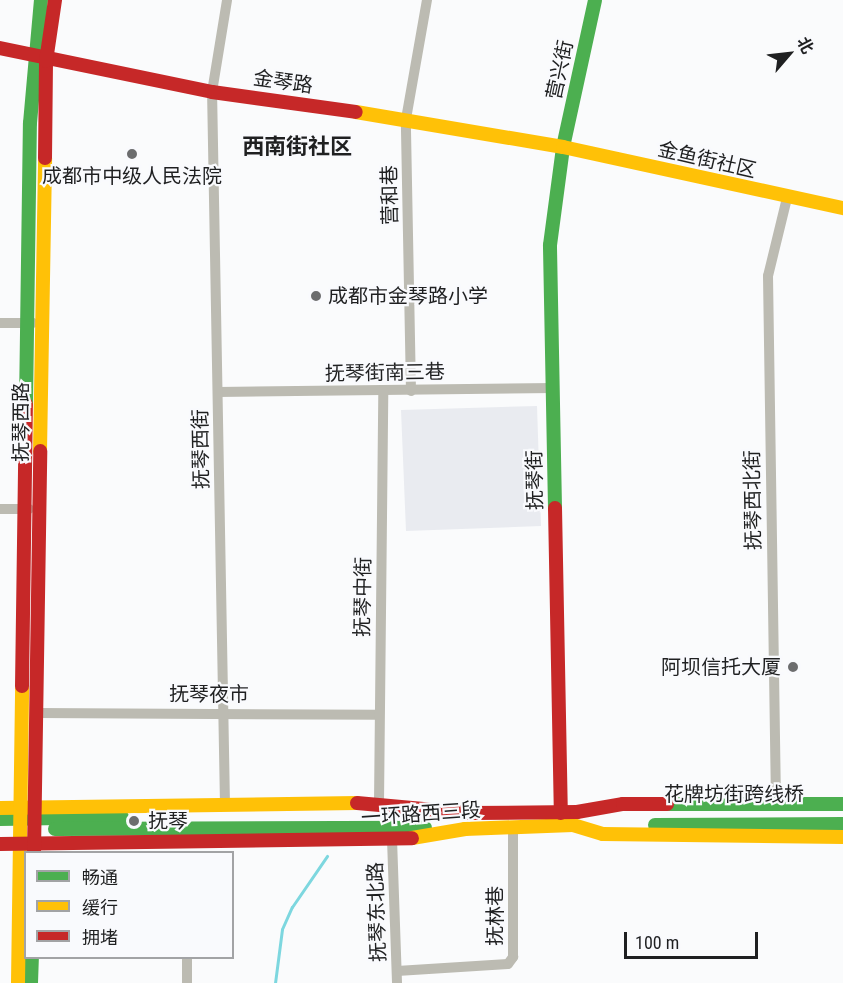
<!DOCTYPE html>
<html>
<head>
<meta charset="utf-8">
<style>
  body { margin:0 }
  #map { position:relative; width:843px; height:983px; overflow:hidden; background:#fafbfc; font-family:"Roboto Condensed","Noto Sans SC",sans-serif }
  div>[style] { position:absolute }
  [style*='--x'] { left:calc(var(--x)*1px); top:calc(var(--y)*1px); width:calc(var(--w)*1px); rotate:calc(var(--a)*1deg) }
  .built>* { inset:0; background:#e9ebf0 }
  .stream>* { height:3px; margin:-1.5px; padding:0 1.5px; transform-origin:1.5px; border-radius:1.5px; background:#7dd7df }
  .street>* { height:10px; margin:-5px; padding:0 5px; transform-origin:5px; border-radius:5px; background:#bcbbb2 }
  .fast>* { height:14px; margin:-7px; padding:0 7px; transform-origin:7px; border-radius:7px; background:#4caf50 }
  .slow>* { height:14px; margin:-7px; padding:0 7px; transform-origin:7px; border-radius:7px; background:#ffc107 }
  .jam>* { height:14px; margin:-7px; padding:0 7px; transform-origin:7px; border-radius:7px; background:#c62828 }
  .dots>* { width:16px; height:16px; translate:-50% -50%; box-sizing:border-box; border:3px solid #f9fafd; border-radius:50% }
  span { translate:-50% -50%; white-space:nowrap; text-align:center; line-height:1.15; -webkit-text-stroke:4.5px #f9fafd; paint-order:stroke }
  .street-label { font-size:20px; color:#1f2021 }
  .poi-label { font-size:20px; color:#1f2021 }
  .left { translate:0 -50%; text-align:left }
  .right { translate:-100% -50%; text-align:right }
  .quarter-label { font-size:22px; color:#1f2021; font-weight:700 }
  .legend { position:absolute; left:24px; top:851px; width:210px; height:108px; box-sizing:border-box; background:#f9fafd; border:2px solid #a2a3a5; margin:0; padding:8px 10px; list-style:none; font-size:18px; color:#1f2021 }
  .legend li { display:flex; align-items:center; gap:12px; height:30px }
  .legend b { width:30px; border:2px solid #a2a3a5 }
  .north { position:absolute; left:759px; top:24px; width:60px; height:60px; -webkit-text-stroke:4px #f9fafd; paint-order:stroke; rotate:62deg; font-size:16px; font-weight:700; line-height:24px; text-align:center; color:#1f2021 }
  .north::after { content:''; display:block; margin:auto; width:21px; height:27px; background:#1f2021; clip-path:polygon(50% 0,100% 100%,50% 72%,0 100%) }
  .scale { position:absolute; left:624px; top:932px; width:134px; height:27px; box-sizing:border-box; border:3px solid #1f2021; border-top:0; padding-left:8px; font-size:18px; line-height:21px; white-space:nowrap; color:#1f2021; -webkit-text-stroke:4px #f9fafd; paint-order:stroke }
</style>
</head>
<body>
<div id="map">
  <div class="built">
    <div style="clip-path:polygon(537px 406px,541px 526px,406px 531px,401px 410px)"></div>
  </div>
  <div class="stream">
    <div style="--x:275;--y:983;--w:54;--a:-82.6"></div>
    <div style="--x:282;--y:929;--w:24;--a:-66"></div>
    <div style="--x:292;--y:907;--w:62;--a:-55.5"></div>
  </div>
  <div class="street">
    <div style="--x:0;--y:323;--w:33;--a:0"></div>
    <div style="--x:411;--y:391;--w:272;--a:-91.1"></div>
    <div style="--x:406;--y:119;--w:121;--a:-80"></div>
    <div style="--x:218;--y:392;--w:336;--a:-0.7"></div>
    <div style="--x:0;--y:509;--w:29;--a:0"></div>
    <div style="--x:38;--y:713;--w:341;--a:0.3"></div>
    <div style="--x:379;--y:803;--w:412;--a:-89.4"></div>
    <div style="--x:776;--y:803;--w:527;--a:-90.87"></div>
    <div style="--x:768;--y:276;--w:80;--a:-76.3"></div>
    <div style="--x:225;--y:805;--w:713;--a:-91.04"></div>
    <div style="--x:212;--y:92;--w:93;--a:-80.7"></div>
    <div style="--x:392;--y:839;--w:144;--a:88"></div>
    <div style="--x:187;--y:958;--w:25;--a:90"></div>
    <div style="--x:397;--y:971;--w:111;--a:-3.6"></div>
    <div style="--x:508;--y:964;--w:9;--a:-54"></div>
    <div style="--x:513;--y:957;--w:130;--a:-90"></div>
  </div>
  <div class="fast">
    <div style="--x:26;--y:404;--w:281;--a:-89.2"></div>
    <div style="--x:30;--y:123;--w:123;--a:-84.9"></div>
    <div style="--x:555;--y:508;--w:263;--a:-91.1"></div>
    <div style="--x:550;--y:245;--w:99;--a:-82.4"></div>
    <div style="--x:563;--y:147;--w:150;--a:-77.7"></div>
    <div style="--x:667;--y:804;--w:176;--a:0"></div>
    <div style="--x:0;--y:819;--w:122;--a:-0.9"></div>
    <div style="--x:655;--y:825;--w:188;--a:-0.3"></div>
    <div style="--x:55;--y:829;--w:370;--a:-0.2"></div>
    <div style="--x:31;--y:983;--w:25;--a:-88"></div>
  </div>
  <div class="slow">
    <div style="--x:356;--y:112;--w:210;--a:9.6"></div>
    <div style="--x:563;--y:147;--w:287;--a:12.3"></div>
    <div style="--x:40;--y:451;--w:293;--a:-89"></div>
    <div style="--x:0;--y:808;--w:357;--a:-0.8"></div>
    <div style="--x:412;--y:838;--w:54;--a:-9.6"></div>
    <div style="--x:465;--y:829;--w:108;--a:-2.1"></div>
    <div style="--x:573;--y:825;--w:31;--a:17"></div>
    <div style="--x:603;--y:834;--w:240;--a:0.7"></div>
    <div style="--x:18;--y:983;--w:297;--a:-89.2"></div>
  </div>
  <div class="jam">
    <div style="--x:0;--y:48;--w:217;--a:11.7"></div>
    <div style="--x:212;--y:92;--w:145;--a:7.9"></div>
    <div style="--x:45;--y:158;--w:97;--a:-89.4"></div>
    <div style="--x:46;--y:61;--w:62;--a:-81.6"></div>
    <div style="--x:555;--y:508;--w:305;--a:88.9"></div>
    <div style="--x:22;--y:686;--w:282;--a:-89.2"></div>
    <div style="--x:357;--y:803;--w:111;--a:5.1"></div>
    <div style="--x:468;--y:813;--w:109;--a:-0.5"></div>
    <div style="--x:577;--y:812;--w:47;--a:-9.9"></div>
    <div style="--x:623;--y:804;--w:44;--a:0"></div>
    <div style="--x:0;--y:844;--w:412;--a:-0.8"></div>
    <div style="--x:34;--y:852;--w:401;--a:-89.1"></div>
  </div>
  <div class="dots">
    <div style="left:132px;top:154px;background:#6c6d6e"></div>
    <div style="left:316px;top:296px;background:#6c6d6e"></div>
    <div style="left:793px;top:667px;background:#6c6d6e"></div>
    <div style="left:134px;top:821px;background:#6c6d6e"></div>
  </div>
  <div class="street-label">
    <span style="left:560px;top:70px;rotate:-78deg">营兴街</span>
    <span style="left:283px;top:82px;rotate:8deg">金琴路</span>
    <span style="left:707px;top:160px;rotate:13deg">金鱼街社区</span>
    <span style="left:390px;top:195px;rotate:-91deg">营和巷</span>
    <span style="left:385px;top:373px;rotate:-1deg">抚琴街南三巷</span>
    <span style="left:21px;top:422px;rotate:-90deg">抚琴西路</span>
    <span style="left:201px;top:449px;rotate:-91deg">抚琴西街</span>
    <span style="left:535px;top:480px;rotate:-91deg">抚琴街</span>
    <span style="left:753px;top:500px;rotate:-91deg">抚琴西北街</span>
    <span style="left:363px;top:597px;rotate:-89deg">抚琴中街</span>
    <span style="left:209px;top:694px">抚琴夜市</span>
    <span style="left:734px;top:794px">花牌坊街跨线桥</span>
    <span style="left:421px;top:814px;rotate:-4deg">一环路西三段</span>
    <span style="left:377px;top:912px;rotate:-92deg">抚琴东北路</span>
    <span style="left:495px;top:916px;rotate:-90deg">抚林巷</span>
  </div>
  <div class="poi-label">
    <span style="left:132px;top:176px">成都市中级人民法院</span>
    <span class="left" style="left:328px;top:296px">成都市金琴路小学</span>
    <span class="right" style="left:781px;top:667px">阿坝信托大厦</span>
    <span class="left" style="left:148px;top:821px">抚琴</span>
  </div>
  <div class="quarter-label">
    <span style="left:297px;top:147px">西南街社区</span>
  </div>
  <ul class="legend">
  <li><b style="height:8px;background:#4caf50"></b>畅通</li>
  <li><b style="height:8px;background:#ffc107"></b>缓行</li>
  <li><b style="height:8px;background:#c62828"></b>拥堵</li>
  </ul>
  <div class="north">北</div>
  <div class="scale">100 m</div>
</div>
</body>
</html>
